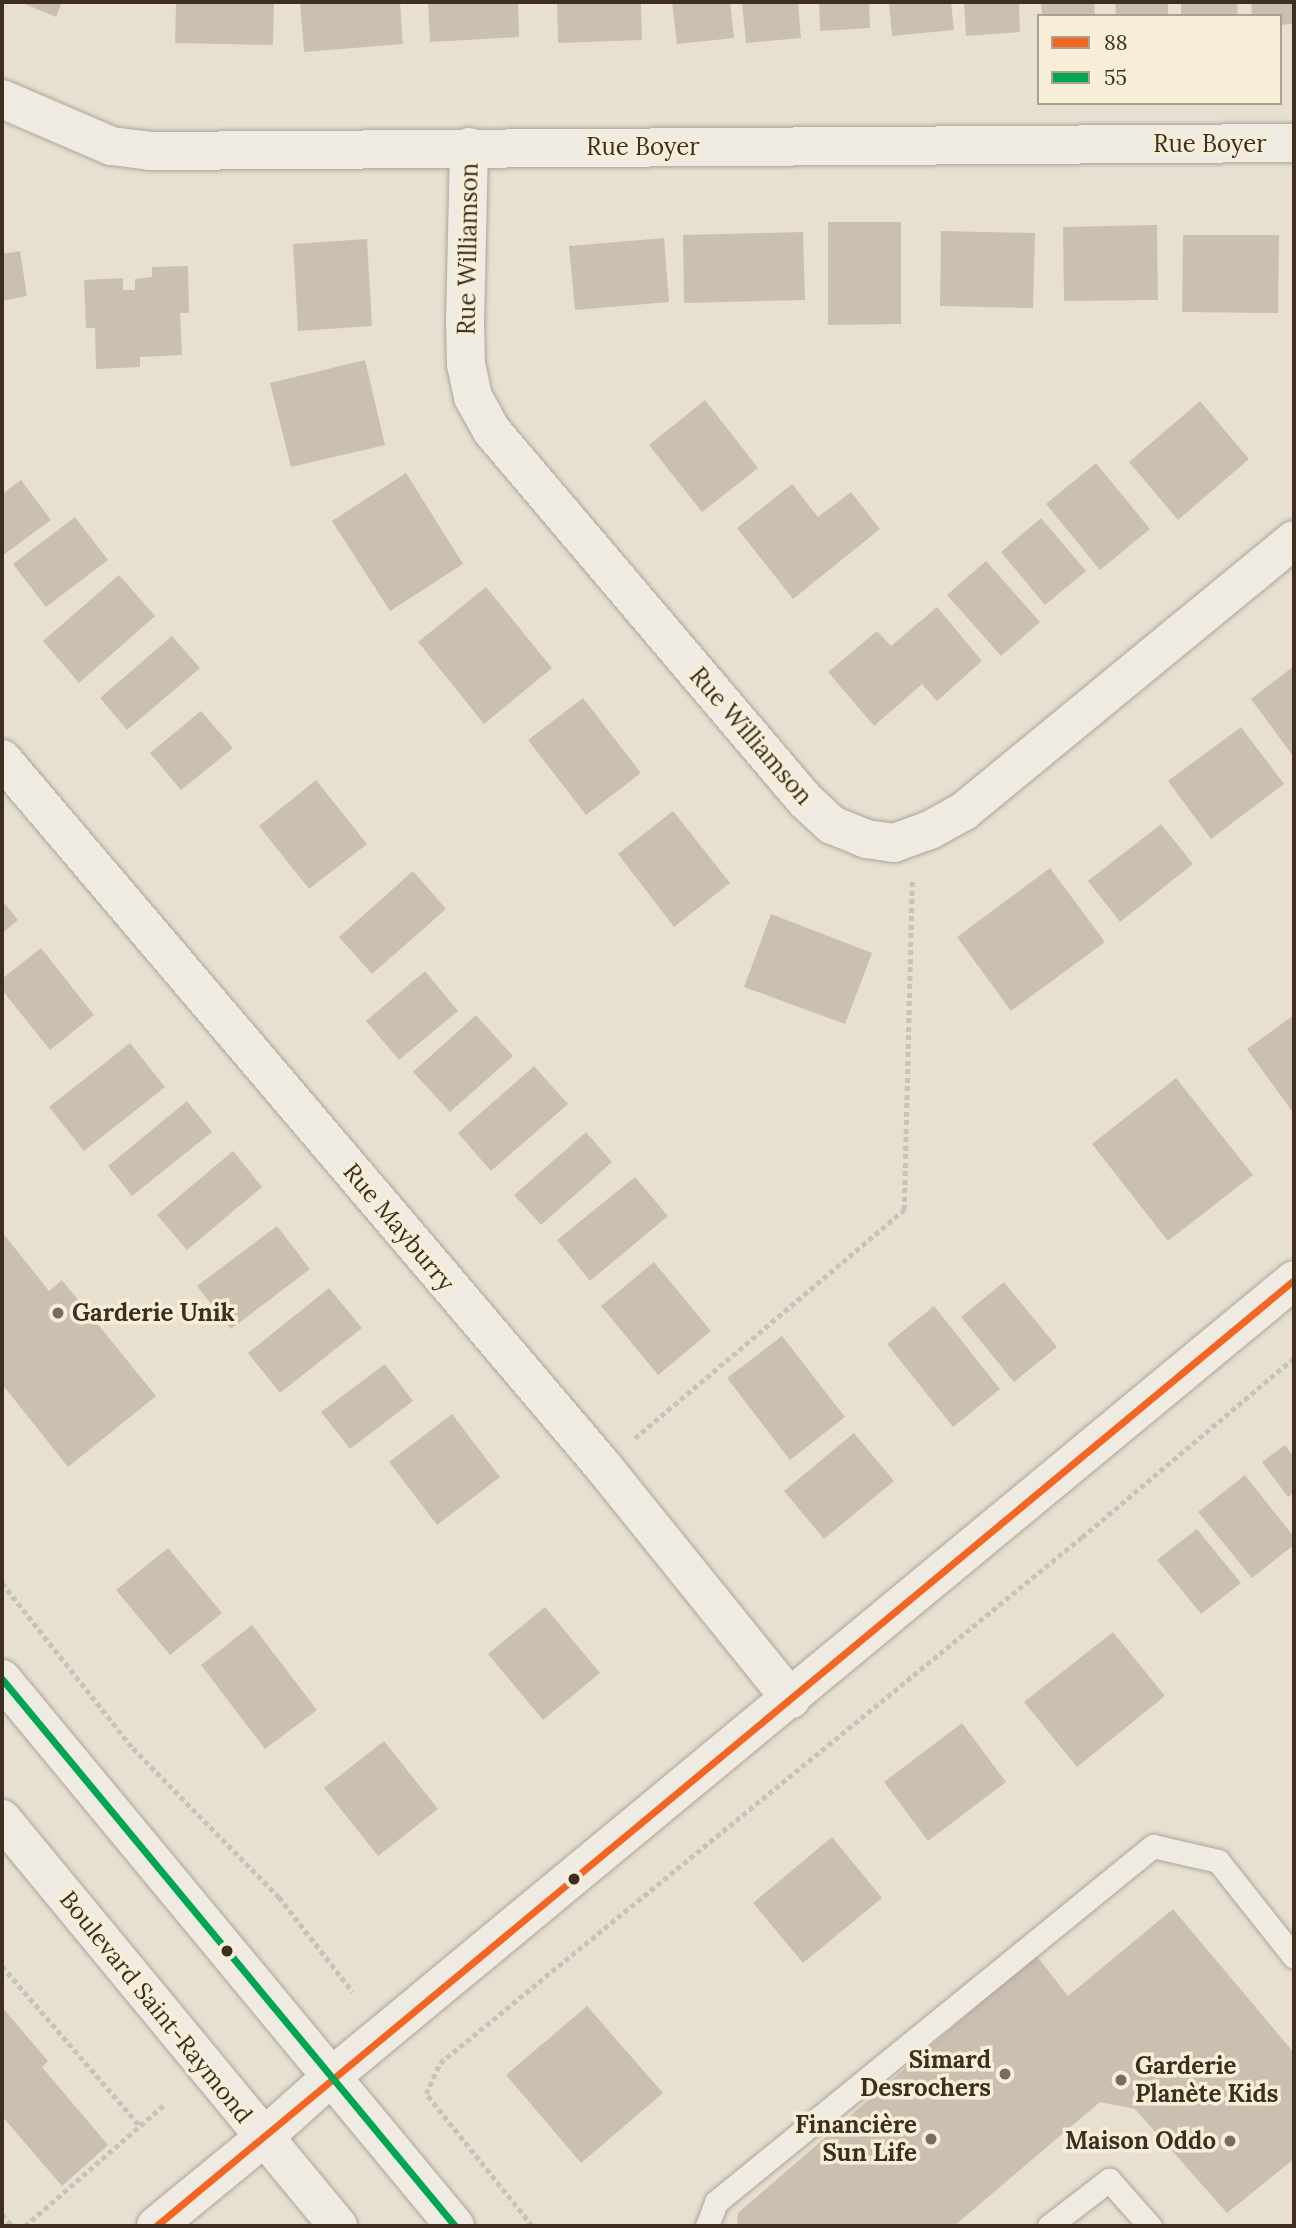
<!DOCTYPE html>
<html>
<head>
<meta charset="utf-8">
<style>
  body { margin:0 }
  #map { position:relative; width:1296px; height:2228px; overflow:hidden; background:#e7e0d1; font-family:Lora,serif }
  div>[style] { position:absolute }
  [style*='--x'] { left:calc(var(--x)*1px); top:calc(var(--y)*1px); width:calc(var(--w)*1px); rotate:calc(var(--a)*1deg) }
  .building>* { inset:0; background:#cbbfb2 }
  .path>* { height:4.5px; margin-top:-2.25px; transform-origin:0; background:repeating-linear-gradient(90deg,#c8c2b9 0 5px,transparent 0 8.5px) }
  .roads { filter:drop-shadow(0 0 2px #ada599) drop-shadow(0 0 2px #ada599) }
  .lane>* { height:23px; margin:-11.5px; padding:0 11.5px; transform-origin:11.5px; border-radius:11.5px; background:#efebe3 }
  .street>* { height:38px; margin:-19px; padding:0 19px; transform-origin:19px; border-radius:19px; background:#efebe3 }
  .secondary>* { height:38px; margin:-19px; padding:0 19px; transform-origin:19px; border-radius:19px; background:#efebe3 }
  .bus-1>* { height:7px; margin:-3.5px; padding:0 3.5px; transform-origin:3.5px; border-radius:3.5px; background:#f26522 }
  .bus-2>* { height:7px; margin:-3.5px; padding:0 3.5px; transform-origin:3.5px; border-radius:3.5px; background:#00a651 }
  .dots>* { width:19px; height:19px; translate:-50% -50%; box-sizing:border-box; border:4px solid #f7eed8; border-radius:50% }
  span { translate:-50% -50%; white-space:nowrap; text-align:center; line-height:1.15; -webkit-text-stroke:7px #f7eed8; paint-order:stroke }
  .street-label { font-size:24px; color:#3d2e20 }
  .poi-label { font-size:24px; color:#3d2e20; font-weight:700 }
  .left { translate:0 -50%; text-align:left }
  .right { translate:-100% -50%; text-align:right }
  .frame { position:absolute; inset:0; border:4px solid #3d2e20; pointer-events:none }
  .legend { position:absolute; left:1037px; top:14px; width:245px; height:91px; box-sizing:border-box; background:#f7eed8; border:2px solid #ada18e; margin:0; padding:9px 12px; list-style:none; font-size:21px; color:#3d2e20 }
  .legend li { display:flex; align-items:center; gap:14px; height:35px }
  .legend b { width:35px; border:2px solid #ada18e }
</style>
</head>
<body>
<div id="map">
  <div class="building">
    <div style="clip-path:polygon(20px 2px,62px 2px,56px 17px)"></div>
    <div style="clip-path:polygon(176px 2px,274px 2px,273px 45px,175px 43px)"></div>
    <div style="clip-path:polygon(300px 2px,400px 2px,403px 44px,304px 52px)"></div>
    <div style="clip-path:polygon(428px 2px,518px 2px,519px 37px,430px 42px)"></div>
    <div style="clip-path:polygon(557px 2px,641px 2px,642px 40px,558px 43px)"></div>
    <div style="clip-path:polygon(672px 2px,730px 2px,734px 38px,677px 44px)"></div>
    <div style="clip-path:polygon(742px 2px,798px 2px,801px 38px,746px 43px)"></div>
    <div style="clip-path:polygon(819px 2px,869px 2px,870px 28px,820px 31px)"></div>
    <div style="clip-path:polygon(889px 2px,951px 2px,954px 30px,892px 36px)"></div>
    <div style="clip-path:polygon(964px 2px,1019px 2px,1020px 32px,966px 36px)"></div>
    <div style="clip-path:polygon(1041px 2px,1094px 2px,1095px 16px,1042px 16px)"></div>
    <div style="clip-path:polygon(1115px 2px,1168px 2px,1168px 16px,1116px 16px)"></div>
    <div style="clip-path:polygon(1181px 2px,1237px 2px,1238px 16px,1181px 16px)"></div>
    <div style="clip-path:polygon(1251px 2px,1294px 2px,1294px 24px,1280px 25px,1280px 16px,1252px 16px)"></div>
    <div style="clip-path:polygon(828px 222px,901px 222px,901px 324px,828px 325px)"></div>
    <div style="clip-path:polygon(1157px 225px,1158px 300px,1064px 301px,1063px 227px)"></div>
    <div style="clip-path:polygon(941px 231px,1035px 233px,1033px 308px,940px 306px)"></div>
    <div style="clip-path:polygon(803px 232px,805px 300px,684px 303px,683px 235px)"></div>
    <div style="clip-path:polygon(1183px 235px,1279px 235px,1278px 313px,1182px 312px)"></div>
    <div style="clip-path:polygon(664px 238px,669px 302px,575px 310px,569px 246px)"></div>
    <div style="clip-path:polygon(367px 239px,372px 326px,298px 331px,293px 244px)"></div>
    <div style="clip-path:polygon(20px 251px,27px 296px,2px 301px,2px 254px)"></div>
    <div style="clip-path:polygon(188px 266px,189px 313px,180px 313px,182px 355px,140px 357px,140px 367px,96px 369px,95px 328px,86px 328px,84px 280px,123px 278px,123px 290px,135px 290px,135px 279px,152px 277px,152px 267px)"></div>
    <div style="clip-path:polygon(365px 360px,385px 445px,291px 467px,270px 383px)"></div>
    <div style="clip-path:polygon(705px 400px,758px 468px,702px 512px,649px 445px)"></div>
    <div style="clip-path:polygon(1200px 401px,1249px 459px,1178px 520px,1129px 462px)"></div>
    <div style="clip-path:polygon(1096px 463px,1150px 529px,1100px 570px,1046px 504px)"></div>
    <div style="clip-path:polygon(406px 473px,463px 564px,390px 611px,332px 521px)"></div>
    <div style="clip-path:polygon(21px 480px,51px 520px,2px 556px,2px 494px)"></div>
    <div style="clip-path:polygon(792px 484px,818px 517px,851px 492px,880px 529px,793px 599px,737px 528px)"></div>
    <div style="clip-path:polygon(75px 517px,108px 560px,46px 607px,13px 564px)"></div>
    <div style="clip-path:polygon(1041px 518px,1086px 571px,1045px 605px,1001px 552px)"></div>
    <div style="clip-path:polygon(986px 561px,1040px 622px,1001px 656px,947px 595px)"></div>
    <div style="clip-path:polygon(119px 575px,155px 616px,79px 683px,43px 641px)"></div>
    <div style="clip-path:polygon(486px 587px,552px 668px,484px 724px,418px 642px)"></div>
    <div style="clip-path:polygon(937px 607px,982px 661px,937px 701px,922px 684px,874px 726px,828px 672px,877px 631px,891px 646px)"></div>
    <div style="clip-path:polygon(172px 636px,200px 668px,127px 730px,100px 698px)"></div>
    <div style="clip-path:polygon(1294px 666px,1294px 754px,1293px 756px,1251px 699px)"></div>
    <div style="clip-path:polygon(583px 698px,641px 773px,586px 815px,528px 740px)"></div>
    <div style="clip-path:polygon(201px 711px,233px 748px,181px 790px,150px 753px)"></div>
    <div style="clip-path:polygon(1241px 727px,1284px 784px,1211px 839px,1168px 781px)"></div>
    <div style="clip-path:polygon(316px 780px,367px 844px,309px 889px,259px 826px)"></div>
    <div style="clip-path:polygon(673px 811px,730px 883px,674px 927px,618px 854px)"></div>
    <div style="clip-path:polygon(1161px 824px,1193px 864px,1120px 922px,1088px 881px)"></div>
    <div style="clip-path:polygon(1050px 868px,1105px 942px,1011px 1011px,957px 937px)"></div>
    <div style="clip-path:polygon(413px 871px,446px 909px,372px 974px,339px 937px)"></div>
    <div style="clip-path:polygon(2px 900px,18px 920px,2px 933px)"></div>
    <div style="clip-path:polygon(771px 914px,872px 953px,845px 1024px,744px 987px)"></div>
    <div style="clip-path:polygon(41px 948px,94px 1015px,50px 1050px,2px 990px,2px 979px)"></div>
    <div style="clip-path:polygon(425px 971px,458px 1011px,399px 1060px,366px 1021px)"></div>
    <div style="clip-path:polygon(476px 1015px,513px 1056px,450px 1112px,413px 1072px)"></div>
    <div style="clip-path:polygon(1294px 1015px,1294px 1114px,1247px 1049px)"></div>
    <div style="clip-path:polygon(130px 1043px,165px 1087px,84px 1151px,49px 1107px)"></div>
    <div style="clip-path:polygon(534px 1066px,568px 1104px,491px 1171px,458px 1133px)"></div>
    <div style="clip-path:polygon(1176px 1078px,1253px 1175px,1168px 1241px,1092px 1144px)"></div>
    <div style="clip-path:polygon(187px 1101px,212px 1132px,132px 1196px,108px 1166px)"></div>
    <div style="clip-path:polygon(586px 1132px,612px 1162px,541px 1225px,514px 1195px)"></div>
    <div style="clip-path:polygon(233px 1151px,262px 1187px,187px 1250px,157px 1215px)"></div>
    <div style="clip-path:polygon(635px 1177px,668px 1216px,590px 1281px,557px 1240px)"></div>
    <div style="clip-path:polygon(277px 1226px,310px 1269px,231px 1329px,197px 1286px)"></div>
    <div style="clip-path:polygon(2px 1232px,49px 1291px,62px 1280px,156px 1396px,68px 1467px,2px 1384px)"></div>
    <div style="clip-path:polygon(654px 1262px,711px 1331px,658px 1375px,601px 1306px)"></div>
    <div style="clip-path:polygon(1004px 1282px,1057px 1347px,1014px 1382px,961px 1317px)"></div>
    <div style="clip-path:polygon(329px 1288px,362px 1328px,280px 1393px,248px 1353px)"></div>
    <div style="clip-path:polygon(934px 1306px,1000px 1389px,953px 1427px,887px 1344px)"></div>
    <div style="clip-path:polygon(782px 1336px,845px 1417px,790px 1460px,727px 1378px)"></div>
    <div style="clip-path:polygon(385px 1364px,413px 1401px,350px 1449px,321px 1412px)"></div>
    <div style="clip-path:polygon(452px 1414px,500px 1477px,437px 1525px,389px 1462px)"></div>
    <div style="clip-path:polygon(854px 1433px,894px 1481px,824px 1539px,784px 1491px)"></div>
    <div style="clip-path:polygon(1285px 1445px,1294px 1457px,1294px 1493px,1288px 1497px,1262px 1462px)"></div>
    <div style="clip-path:polygon(1245px 1475px,1294px 1537px,1294px 1545px,1252px 1578px,1198px 1512px)"></div>
    <div style="clip-path:polygon(1197px 1529px,1241px 1583px,1201px 1614px,1157px 1560px)"></div>
    <div style="clip-path:polygon(168px 1548px,222px 1613px,170px 1655px,116px 1590px)"></div>
    <div style="clip-path:polygon(545px 1607px,600px 1673px,543px 1720px,488px 1654px)"></div>
    <div style="clip-path:polygon(252px 1625px,317px 1710px,265px 1749px,201px 1665px)"></div>
    <div style="clip-path:polygon(1113px 1632px,1165px 1696px,1077px 1767px,1024px 1702px)"></div>
    <div style="clip-path:polygon(962px 1723px,1006px 1782px,928px 1841px,884px 1782px)"></div>
    <div style="clip-path:polygon(384px 1741px,438px 1809px,378px 1856px,324px 1788px)"></div>
    <div style="clip-path:polygon(832px 1837px,882px 1898px,803px 1963px,753px 1903px)"></div>
    <div style="clip-path:polygon(1173px 1909px,1294px 2053px,1294px 2159px,1227px 2213px,1135px 2109px,1100px 2102px,954px 2226px,737px 2226px,738px 2213px,1036px 1955px,1068px 1996px)"></div>
    <div style="clip-path:polygon(587px 2006px,663px 2093px,581px 2163px,506px 2075px)"></div>
    <div style="clip-path:polygon(2px 2007px,48px 2061px,42px 2067px,108px 2145px,62px 2186px,2px 2116px)"></div>
  </div>
  <div class="path">
    <div style="--x:635;--y:1438;--w:353;--a:-40.3"></div>
    <div style="--x:904;--y:1210;--w:331;--a:-88.6"></div>
    <div style="--x:2;--y:1583;--w:211;--a:51.6"></div>
    <div style="--x:133;--y:1748;--w:209;--a:45.6"></div>
    <div style="--x:279;--y:1897;--w:120;--a:52.1"></div>
    <div style="--x:2;--y:1966;--w:211;--a:49.2"></div>
    <div style="--x:2;--y:2214;--w:16;--a:50"></div>
    <div style="--x:25;--y:2226;--w:186;--a:-41.1"></div>
    <div style="--x:532;--y:2226;--w:169;--a:-128.8"></div>
    <div style="--x:426;--y:2094;--w:34;--a:-66"></div>
    <div style="--x:440;--y:2063;--w:830;--a:-39.33"></div>
    <div style="--x:1082;--y:1537;--w:277;--a:-40.2"></div>
  </div>
  <div class="roads">
    <div class="lane">
      <div style="--x:707;--y:2226;--w:26;--a:-69"></div>
      <div style="--x:716;--y:2202;--w:564;--a:-39.17"></div>
      <div style="--x:1153;--y:1846;--w:67;--a:13"></div>
      <div style="--x:1218;--y:1861;--w:122;--a:51.6"></div>
      <div style="--x:1049;--y:2226;--w:76;--a:-37.5"></div>
      <div style="--x:1109;--y:2180;--w:62;--a:48.3"></div>
    </div>
    <div class="street">
      <div style="--x:2;--y:99;--w:119;--a:23.3"></div>
      <div style="--x:111;--y:146;--w:38;--a:7"></div>
      <div style="--x:149;--y:151;--w:1145;--a:-0.4"></div>
      <div style="--x:469;--y:147;--w:174;--a:91.3"></div>
      <div style="--x:465;--y:321;--w:43;--a:88.7"></div>
      <div style="--x:466;--y:364;--w:34;--a:78"></div>
      <div style="--x:473;--y:397;--w:39;--a:61"></div>
      <div style="--x:492;--y:431;--w:485;--a:49.7"></div>
      <div style="--x:806;--y:801;--w:35;--a:43"></div>
      <div style="--x:832;--y:825;--w:37;--a:22"></div>
      <div style="--x:866;--y:839;--w:28;--a:8"></div>
      <div style="--x:894;--y:843;--w:38;--a:-20"></div>
      <div style="--x:930;--y:830;--w:39;--a:-29"></div>
      <div style="--x:964;--y:811;--w:427;--a:-39.4"></div>
      <div style="--x:2;--y:759;--w:927;--a:49.64"></div>
      <div style="--x:602;--y:1465;--w:301;--a:51.1"></div>
      <div style="--x:331;--y:2077;--w:1250;--a:-39.61"></div>
      <div style="--x:156;--y:2226;--w:139;--a:-39.4"></div>
    </div>
    <div class="secondary">
      <div style="--x:2;--y:1679;--w:710;--a:50.37"></div>
      <div style="--x:2;--y:1819;--w:528;--a:50.46"></div>
      <div style="--x:263;--y:2138;--w:91;--a:-41.9"></div>
    </div>
  </div>
  <div class="bus-1">
    <div style="--x:156;--y:2226;--w:1480;--a:-39.74"></div>
  </div>
  <div class="bus-2">
    <div style="--x:2;--y:1679;--w:710;--a:50.37"></div>
  </div>
  <div class="dots">
    <div style="left:58px;top:1313px;background:#786c5e"></div>
    <div style="left:574px;top:1879px;background:#3d2e20"></div>
    <div style="left:227px;top:1951px;background:#3d2e20"></div>
    <div style="left:1005px;top:2074px;background:#786c5e"></div>
    <div style="left:1121px;top:2080px;background:#786c5e"></div>
    <div style="left:931px;top:2139px;background:#786c5e"></div>
    <div style="left:1230px;top:2141px;background:#786c5e"></div>
  </div>
  <div class="street-label">
    <span style="left:1210px;top:144px">Rue Boyer</span>
    <span style="left:643px;top:147px">Rue Boyer</span>
    <span style="left:468px;top:249px;rotate:-89deg">Rue Williamson</span>
    <span style="left:751px;top:736px;rotate:49deg">Rue Williamson</span>
    <span style="left:399px;top:1227px;rotate:50deg">Rue Mayburry</span>
    <span style="left:156px;top:2007px;rotate:51deg">Boulevard Saint-Raymond</span>
  </div>
  <div class="poi-label">
    <span class="left" style="left:72px;top:1313px">Garderie Unik</span>
    <span class="right" style="left:991px;top:2074px">Simard<br>Desrochers</span>
    <span class="left" style="left:1135px;top:2080px">Garderie<br>Planète Kids</span>
    <span class="right" style="left:917px;top:2139px">Financière<br>Sun Life</span>
    <span class="right" style="left:1216px;top:2141px">Maison Oddo</span>
  </div>
  <div class="frame"></div>
  <ul class="legend">
  <li><b style="height:9px;background:#f26522"></b>88</li>
  <li><b style="height:9px;background:#00a651"></b>55</li>
  </ul>
</div>
</body>
</html>
